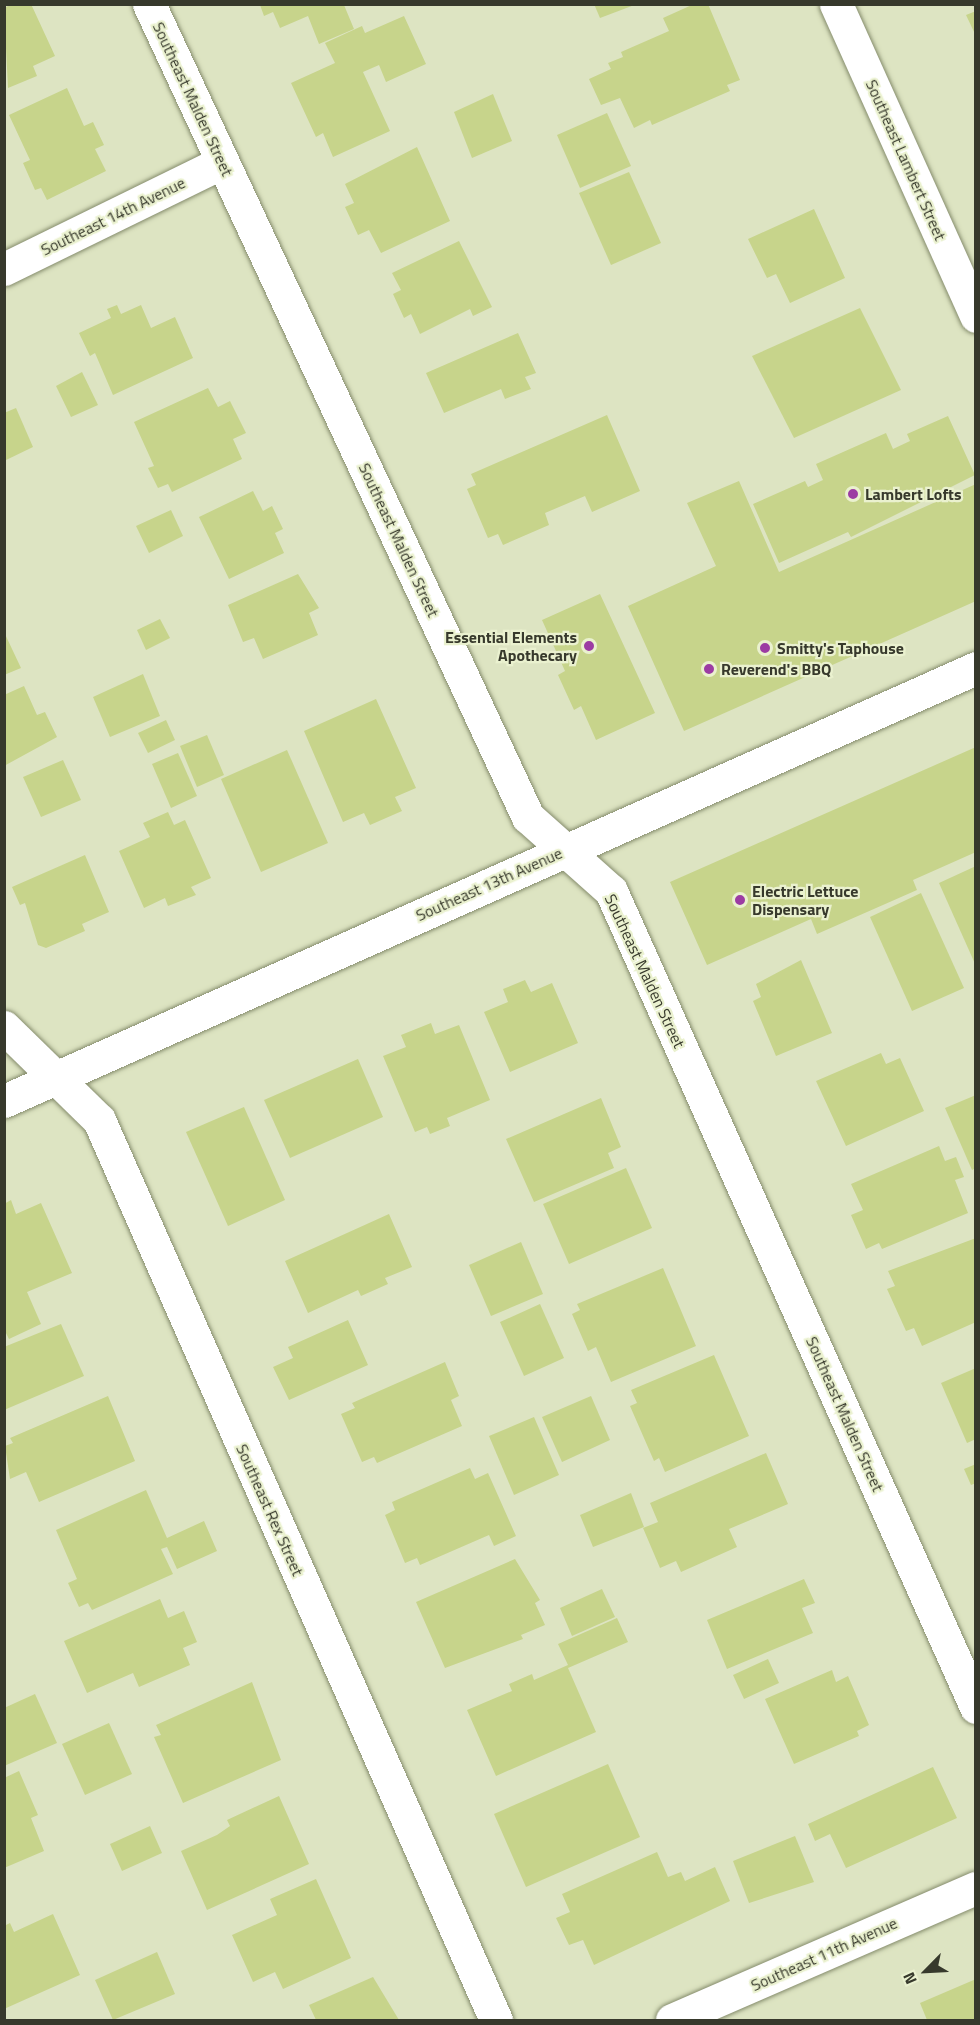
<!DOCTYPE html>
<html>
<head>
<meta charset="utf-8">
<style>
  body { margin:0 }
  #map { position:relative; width:980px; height:2025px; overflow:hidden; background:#dde4c2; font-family:"Titillium Web",sans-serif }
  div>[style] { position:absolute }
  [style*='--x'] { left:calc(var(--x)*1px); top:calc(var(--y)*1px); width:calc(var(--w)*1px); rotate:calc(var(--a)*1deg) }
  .building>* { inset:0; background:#c7d48b }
  .roads { filter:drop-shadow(0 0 2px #858c6c) drop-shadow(0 0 2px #858c6c) }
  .minor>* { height:33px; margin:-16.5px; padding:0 16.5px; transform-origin:16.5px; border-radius:16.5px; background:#fff }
  .tertiary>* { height:33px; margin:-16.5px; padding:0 16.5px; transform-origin:16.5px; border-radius:16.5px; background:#fff }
  .dots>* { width:16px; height:16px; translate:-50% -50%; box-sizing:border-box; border:3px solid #eaf1cf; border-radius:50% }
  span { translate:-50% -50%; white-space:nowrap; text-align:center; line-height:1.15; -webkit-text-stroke:4.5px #eaf1cf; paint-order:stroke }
  .street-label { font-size:16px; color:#37392c }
  .poi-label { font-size:16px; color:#37392c; font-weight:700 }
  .left { translate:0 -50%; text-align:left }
  .right { translate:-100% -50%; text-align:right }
  .frame { position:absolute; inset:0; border:6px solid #37392c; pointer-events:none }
  .north { position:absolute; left:896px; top:1941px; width:60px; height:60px; -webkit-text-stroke:4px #eaf1cf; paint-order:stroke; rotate:246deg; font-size:16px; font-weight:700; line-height:24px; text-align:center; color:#37392c }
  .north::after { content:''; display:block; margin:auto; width:21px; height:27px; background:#37392c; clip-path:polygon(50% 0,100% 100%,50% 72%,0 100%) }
</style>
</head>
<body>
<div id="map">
  <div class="building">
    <div style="clip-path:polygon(12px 4px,31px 4px,55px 56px,33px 66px,37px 76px,8px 88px,4px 8px)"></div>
    <div style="clip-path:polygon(594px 4px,637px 4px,600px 18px)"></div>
    <div style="clip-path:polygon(694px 4px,708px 4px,740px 80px,727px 85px,730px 91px,652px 125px,650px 120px,634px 128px,620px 98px,601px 105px,589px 79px,611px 69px,608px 63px,623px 57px,621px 52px,669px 31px,663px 18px)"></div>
    <div style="clip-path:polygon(260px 5px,344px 5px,354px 29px,319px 44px,308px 16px,280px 28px,273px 12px,264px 16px)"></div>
    <div style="clip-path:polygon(976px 11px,976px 36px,966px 15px)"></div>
    <div style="clip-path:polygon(404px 16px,426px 64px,386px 82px,379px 65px,363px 72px,390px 131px,333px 157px,323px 133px,316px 137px,291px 83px,335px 63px,325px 43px,362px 26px,365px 33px)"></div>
    <div style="clip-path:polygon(67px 88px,84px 126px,93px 122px,104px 145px,95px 149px,106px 171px,47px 200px,41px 188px,35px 190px,23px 163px,30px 160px,9px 115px)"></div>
    <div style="clip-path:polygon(493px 94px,512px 141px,472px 158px,454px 112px)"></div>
    <div style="clip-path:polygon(607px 113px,631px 166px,580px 188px,557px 135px)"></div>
    <div style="clip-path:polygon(417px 147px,450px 221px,381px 253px,369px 230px,358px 235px,345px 207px,354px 203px,345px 184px)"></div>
    <div style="clip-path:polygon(629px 172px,661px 243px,611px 265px,579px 193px)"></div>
    <div style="clip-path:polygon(814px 209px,845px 278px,790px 303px,776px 274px,767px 278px,748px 239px)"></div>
    <div style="clip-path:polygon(459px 241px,492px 307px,473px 316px,470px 309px,420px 334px,411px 314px,404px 318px,393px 294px,401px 290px,392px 273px)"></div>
    <div style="clip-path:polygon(117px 305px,121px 314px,141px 305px,151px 328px,175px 317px,193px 358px,113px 395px,95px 353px,90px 356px,79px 333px,111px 318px,107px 309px)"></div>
    <div style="clip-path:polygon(860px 308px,901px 390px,794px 438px,752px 356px)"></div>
    <div style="clip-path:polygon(518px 333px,536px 373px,525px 377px,531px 389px,505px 399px,501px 389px,444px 413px,426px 373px)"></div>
    <div style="clip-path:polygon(82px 372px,98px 405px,71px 417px,56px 386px)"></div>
    <div style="clip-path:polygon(208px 388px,218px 407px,230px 401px,246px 433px,233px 439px,242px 459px,172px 492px,168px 484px,158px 488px,148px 468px,154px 466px,134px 422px)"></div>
    <div style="clip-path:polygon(16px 408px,33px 447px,4px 461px,4px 413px)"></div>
    <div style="clip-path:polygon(607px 415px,640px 491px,592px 512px,585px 496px,545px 513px,549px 525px,503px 545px,498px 534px,488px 538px,467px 489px,476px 485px,471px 474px)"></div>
    <div style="clip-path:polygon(948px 416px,975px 475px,851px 537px,848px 532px,779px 563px,753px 504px,805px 481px,808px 487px,823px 480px,816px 464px,886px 433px,893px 449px,910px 441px,907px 434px)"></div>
    <div style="clip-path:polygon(739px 481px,779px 572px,976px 484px,976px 601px,684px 731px,628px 606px,716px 566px,687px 503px)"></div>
    <div style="clip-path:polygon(253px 491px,263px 511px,272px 506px,283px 529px,275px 533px,284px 553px,229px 579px,199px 517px)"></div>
    <div style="clip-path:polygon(171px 510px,183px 536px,149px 553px,136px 526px)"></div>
    <div style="clip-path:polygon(298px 574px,319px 608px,309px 613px,318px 635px,263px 659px,254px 638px,243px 642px,228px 605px)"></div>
    <div style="clip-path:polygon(600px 594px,655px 713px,596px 740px,581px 706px,574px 710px,558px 675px,565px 671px,542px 620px)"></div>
    <div style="clip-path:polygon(160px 619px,170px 638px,146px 650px,137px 630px)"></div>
    <div style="clip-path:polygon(4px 632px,21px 668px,4px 675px)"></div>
    <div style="clip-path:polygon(143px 674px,160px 716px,110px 737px,93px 697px)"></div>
    <div style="clip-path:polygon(24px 686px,37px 715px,45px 712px,57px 737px,4px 766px,4px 695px)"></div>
    <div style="clip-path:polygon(376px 699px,416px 788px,395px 797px,402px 811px,370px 825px,364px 813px,343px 822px,304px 731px)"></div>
    <div style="clip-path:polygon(166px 720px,175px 740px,148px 753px,138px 733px)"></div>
    <div style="clip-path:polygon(207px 735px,224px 775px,197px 787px,180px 746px)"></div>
    <div style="clip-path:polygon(976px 747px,976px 852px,913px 880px,917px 890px,817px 934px,811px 919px,707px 965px,670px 882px)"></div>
    <div style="clip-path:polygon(287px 750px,328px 843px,261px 872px,221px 779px)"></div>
    <div style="clip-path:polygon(178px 753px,197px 796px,171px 808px,152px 764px)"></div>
    <div style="clip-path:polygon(63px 760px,81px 800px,41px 817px,23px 777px)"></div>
    <div style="clip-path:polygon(168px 812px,174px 825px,185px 820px,211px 878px,191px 887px,196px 895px,168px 906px,165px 898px,144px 908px,119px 851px,150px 837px,143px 823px)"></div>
    <div style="clip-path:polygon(85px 855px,109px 912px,82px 924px,85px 931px,46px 948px,38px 945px,25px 903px,20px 905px,12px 887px)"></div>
    <div style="clip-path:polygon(976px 866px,976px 966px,939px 883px)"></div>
    <div style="clip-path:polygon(921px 893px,964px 988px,912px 1011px,870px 917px)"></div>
    <div style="clip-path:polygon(801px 960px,832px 1033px,776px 1056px,753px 1001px,761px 997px,756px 984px)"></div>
    <div style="clip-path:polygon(525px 980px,531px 992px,552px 983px,578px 1043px,510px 1072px,484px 1012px,508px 1002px,503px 989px)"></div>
    <div style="clip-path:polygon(431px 1023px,435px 1034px,459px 1025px,490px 1100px,447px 1118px,450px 1126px,430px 1134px,427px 1127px,415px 1132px,383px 1056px,406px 1047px,401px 1035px)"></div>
    <div style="clip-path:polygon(881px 1053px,886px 1064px,900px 1058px,924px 1111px,846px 1146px,816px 1081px)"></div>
    <div style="clip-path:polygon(358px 1059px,383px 1117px,290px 1158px,264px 1100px)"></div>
    <div style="clip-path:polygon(976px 1095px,976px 1168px,972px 1170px,945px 1108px)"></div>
    <div style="clip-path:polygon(601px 1098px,621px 1147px,608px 1153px,614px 1168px,534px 1202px,506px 1139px)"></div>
    <div style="clip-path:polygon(244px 1107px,285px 1200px,228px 1226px,186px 1132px)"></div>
    <div style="clip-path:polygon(939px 1146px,945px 1161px,956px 1157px,964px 1177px,955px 1180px,968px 1213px,882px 1249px,879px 1243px,866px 1249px,851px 1215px,863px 1210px,851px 1184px)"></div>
    <div style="clip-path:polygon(626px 1168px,652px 1228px,569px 1264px,543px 1204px)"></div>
    <div style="clip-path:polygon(11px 1200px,16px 1214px,41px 1203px,72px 1273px,27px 1292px,41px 1324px,9px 1339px,4px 1329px,4px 1204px)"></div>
    <div style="clip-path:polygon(389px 1214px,412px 1267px,385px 1278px,388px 1284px,361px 1296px,358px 1290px,308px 1313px,285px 1261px)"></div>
    <div style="clip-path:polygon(976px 1238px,976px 1322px,922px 1346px,914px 1328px,906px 1331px,887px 1289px,895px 1286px,888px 1271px)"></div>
    <div style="clip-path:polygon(521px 1242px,543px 1294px,491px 1316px,469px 1265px)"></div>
    <div style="clip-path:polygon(663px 1268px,696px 1346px,611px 1382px,596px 1347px,588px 1351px,572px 1314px,580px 1310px,577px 1304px)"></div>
    <div style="clip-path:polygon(540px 1304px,564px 1358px,524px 1376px,500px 1322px)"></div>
    <div style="clip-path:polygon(348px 1320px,368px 1365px,289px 1400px,273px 1367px,293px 1358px,288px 1347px)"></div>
    <div style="clip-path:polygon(61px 1324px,84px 1376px,4px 1410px,4px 1347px)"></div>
    <div style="clip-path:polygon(714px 1355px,749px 1436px,665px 1472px,659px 1458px,654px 1461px,630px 1406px,637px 1403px,631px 1390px)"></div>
    <div style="clip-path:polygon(445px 1362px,459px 1396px,451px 1400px,462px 1426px,377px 1463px,374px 1457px,362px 1462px,341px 1414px,355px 1408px,352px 1403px)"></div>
    <div style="clip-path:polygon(976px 1368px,976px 1439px,967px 1443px,941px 1383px)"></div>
    <div style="clip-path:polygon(108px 1396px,135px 1461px,39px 1502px,26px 1472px,10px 1479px,5px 1446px,13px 1443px,10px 1438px)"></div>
    <div style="clip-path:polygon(591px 1396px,610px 1440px,562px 1462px,542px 1417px)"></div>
    <div style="clip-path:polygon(534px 1417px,559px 1475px,514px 1495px,489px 1436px)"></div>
    <div style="clip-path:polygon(766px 1453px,788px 1504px,729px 1529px,737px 1547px,681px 1572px,676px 1561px,660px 1568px,643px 1528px,658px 1522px,650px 1503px)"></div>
    <div style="clip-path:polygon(976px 1464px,976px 1483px,971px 1485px,964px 1469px)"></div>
    <div style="clip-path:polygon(470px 1468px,475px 1479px,488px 1473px,516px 1536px,494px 1546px,489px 1535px,420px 1565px,417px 1558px,405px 1563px,385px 1515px,395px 1510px,392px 1502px)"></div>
    <div style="clip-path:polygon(146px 1490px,167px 1538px,204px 1521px,217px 1551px,177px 1569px,167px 1547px,161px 1549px,173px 1574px,92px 1610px,88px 1603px,79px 1607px,68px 1583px,77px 1579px,56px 1530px)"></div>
    <div style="clip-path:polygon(631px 1493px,644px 1527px,593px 1547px,580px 1515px)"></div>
    <div style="clip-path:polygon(515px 1559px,540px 1600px,535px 1603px,545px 1625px,521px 1635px,523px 1639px,445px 1668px,416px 1602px)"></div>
    <div style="clip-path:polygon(804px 1579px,815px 1603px,802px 1608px,813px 1633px,727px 1669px,707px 1620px)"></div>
    <div style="clip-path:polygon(602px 1589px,615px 1617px,572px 1636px,560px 1608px)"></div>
    <div style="clip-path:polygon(160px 1599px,168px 1618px,184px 1611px,197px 1642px,183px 1648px,190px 1665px,139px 1687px,133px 1673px,87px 1693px,64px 1641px)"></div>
    <div style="clip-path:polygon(617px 1618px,628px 1642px,568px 1668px,596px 1732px,496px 1776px,467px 1710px,512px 1691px,509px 1684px,532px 1674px,534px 1680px,568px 1665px,558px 1644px)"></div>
    <div style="clip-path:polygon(768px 1659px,779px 1683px,744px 1699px,733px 1675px)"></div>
    <div style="clip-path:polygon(832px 1670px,836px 1682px,848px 1676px,869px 1725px,857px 1731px,859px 1736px,794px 1764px,765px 1699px)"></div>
    <div style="clip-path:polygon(252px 1682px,281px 1760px,183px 1803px,154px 1737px,161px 1735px,156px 1725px)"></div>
    <div style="clip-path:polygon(35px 1694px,57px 1743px,4px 1766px,4px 1708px)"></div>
    <div style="clip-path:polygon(109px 1723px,132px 1774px,85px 1795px,62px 1744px)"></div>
    <div style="clip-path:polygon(608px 1764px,640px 1837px,526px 1887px,494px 1814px)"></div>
    <div style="clip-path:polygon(933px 1767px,957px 1818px,846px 1868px,830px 1834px,815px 1841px,808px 1824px)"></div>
    <div style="clip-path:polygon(19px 1771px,38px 1815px,31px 1818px,44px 1851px,4px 1868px,4px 1778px)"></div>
    <div style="clip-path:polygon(279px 1796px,309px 1864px,207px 1910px,181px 1851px,217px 1835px,230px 1826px,227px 1820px)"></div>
    <div style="clip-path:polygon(150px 1826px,162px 1853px,122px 1871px,110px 1844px)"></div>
    <div style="clip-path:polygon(795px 1836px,814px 1882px,749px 1903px,733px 1861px)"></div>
    <div style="clip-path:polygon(657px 1852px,668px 1877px,681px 1872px,685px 1881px,715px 1867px,730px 1901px,594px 1965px,583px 1940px,569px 1945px,556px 1918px,570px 1912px,562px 1894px)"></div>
    <div style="clip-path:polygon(316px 1879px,351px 1958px,283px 1989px,275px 1972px,253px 1982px,232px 1935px,277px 1915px,270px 1899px)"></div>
    <div style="clip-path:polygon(53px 1914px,80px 1975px,4px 2009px,4px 1926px,10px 1923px,14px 1932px)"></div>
    <div style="clip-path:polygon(157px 1952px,175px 1994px,113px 2020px,95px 1980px)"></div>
    <div style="clip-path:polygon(373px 1977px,399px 2020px,316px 2020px,309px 2005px)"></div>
    <div style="clip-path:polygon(976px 1979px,976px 2020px,927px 2020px,920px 2003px)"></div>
  </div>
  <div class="roads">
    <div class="minor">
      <div style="--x:149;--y:4;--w:897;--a:65.01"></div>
      <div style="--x:528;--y:817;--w:111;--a:41.7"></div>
      <div style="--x:611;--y:891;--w:894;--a:65.9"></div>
      <div style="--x:836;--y:4;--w:342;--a:65.8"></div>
      <div style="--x:4;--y:269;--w:243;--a:-26.1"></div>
      <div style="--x:4;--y:1027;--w:133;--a:44.4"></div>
      <div style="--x:99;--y:1120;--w:984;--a:66.2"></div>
      <div style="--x:672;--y:2020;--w:331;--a:-23.5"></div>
    </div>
    <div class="tertiary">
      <div style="--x:4;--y:1101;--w:1064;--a:-24.01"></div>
    </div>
  </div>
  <div class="dots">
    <div style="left:853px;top:494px;background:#9c3ca3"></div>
    <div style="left:589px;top:646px;background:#9c3ca3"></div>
    <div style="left:765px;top:648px;background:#9c3ca3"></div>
    <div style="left:709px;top:669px;background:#9c3ca3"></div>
    <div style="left:740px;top:900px;background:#9c3ca3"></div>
  </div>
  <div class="street-label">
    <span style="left:193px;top:99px;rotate:65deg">Southeast Malden Street</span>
    <span style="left:906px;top:160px;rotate:66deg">Southeast Lambert Street</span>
    <span style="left:113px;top:216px;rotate:-26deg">Southeast 14th Avenue</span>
    <span style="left:399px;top:540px;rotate:65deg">Southeast Malden Street</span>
    <span style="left:489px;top:884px;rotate:-24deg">Southeast 13th Avenue</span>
    <span style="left:645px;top:971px;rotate:65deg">Southeast Malden Street</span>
    <span style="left:845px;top:1414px;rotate:66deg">Southeast Malden Street</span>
    <span style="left:270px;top:1510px;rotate:66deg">Southeast Rex Street</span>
    <span style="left:824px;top:1954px;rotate:-24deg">Southeast 11th Avenue</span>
  </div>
  <div class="poi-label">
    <span class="left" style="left:865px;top:494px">Lambert Lofts</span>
    <span class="right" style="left:577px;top:646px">Essential Elements<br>Apothecary</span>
    <span class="left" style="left:777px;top:648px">Smitty's Taphouse</span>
    <span class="left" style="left:721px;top:669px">Reverend's BBQ</span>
    <span class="left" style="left:752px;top:900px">Electric Lettuce<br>Dispensary</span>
  </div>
  <div class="frame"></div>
  <div class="north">N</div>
</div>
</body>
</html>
